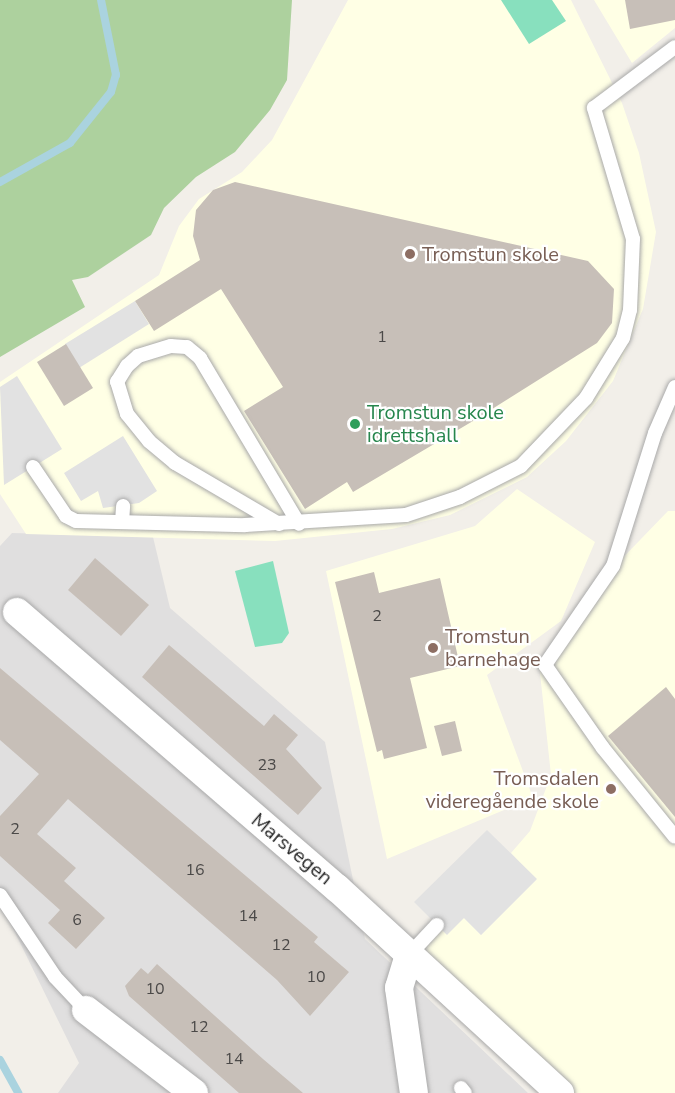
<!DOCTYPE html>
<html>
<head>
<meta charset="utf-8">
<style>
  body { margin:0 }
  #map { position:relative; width:675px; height:1093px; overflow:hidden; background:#f2efe9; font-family:"Nunito Sans",sans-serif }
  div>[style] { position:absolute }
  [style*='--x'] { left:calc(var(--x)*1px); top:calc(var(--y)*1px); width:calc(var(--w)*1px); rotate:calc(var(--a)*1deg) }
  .residential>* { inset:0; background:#e0dfdf }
  .education>* { inset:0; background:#ffffe5 }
  .forest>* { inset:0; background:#add19e }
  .pitch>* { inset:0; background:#88e0be }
  .parking>* { inset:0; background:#e2e2e2 }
  .stream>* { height:8px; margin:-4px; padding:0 4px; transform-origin:4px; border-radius:4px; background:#aad3df }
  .building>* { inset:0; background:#c7bfb8 }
  .roads { filter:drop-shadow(0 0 2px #a9a9a9) drop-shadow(0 0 2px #a9a9a9) }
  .service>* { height:14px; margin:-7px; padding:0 7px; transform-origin:7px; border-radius:7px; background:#fff }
  .minor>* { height:28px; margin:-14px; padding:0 14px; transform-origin:14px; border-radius:14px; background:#fff }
  .dots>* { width:16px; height:16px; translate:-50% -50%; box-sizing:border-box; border:3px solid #fff; border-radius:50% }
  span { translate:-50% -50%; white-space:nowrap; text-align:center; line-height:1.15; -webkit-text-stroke:4.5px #fff; paint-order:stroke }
  .number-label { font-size:16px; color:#4b4948 }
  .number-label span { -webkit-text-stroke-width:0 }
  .education-label { font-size:20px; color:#785e54 }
  .left { translate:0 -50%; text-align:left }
  .right { translate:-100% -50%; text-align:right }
  .leisure-label { font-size:20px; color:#27864d }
  .street-label { font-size:20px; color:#222 }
</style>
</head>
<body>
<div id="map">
  <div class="residential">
    <div style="clip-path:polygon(12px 533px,153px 537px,170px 608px,325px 742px,365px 939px,528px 1093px,58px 1093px,79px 1063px,0 902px,0 546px)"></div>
  </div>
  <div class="education">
    <div style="clip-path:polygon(348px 0,571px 0,622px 103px,639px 153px,656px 232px,643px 309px,613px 381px,566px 441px,527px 477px,450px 515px,392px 529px,275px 541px,26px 534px,0 494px,0 382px,159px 275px,179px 226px,199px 199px,242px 172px,272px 140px)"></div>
    <div style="clip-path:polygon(594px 0,675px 0,675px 28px,632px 63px)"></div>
    <div style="clip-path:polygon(517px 489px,595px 542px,561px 621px,487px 675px,533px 798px,387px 859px,326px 571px,475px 526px)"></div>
    <div style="clip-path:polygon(668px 511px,675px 511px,675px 1093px,571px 1093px,421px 950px,435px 923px,464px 918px,481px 935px,536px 880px,511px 853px,530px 831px,551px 775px,539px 664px,612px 569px)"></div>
  </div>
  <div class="forest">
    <div style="clip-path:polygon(0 0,292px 0,287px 80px,270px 110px,235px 152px,196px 177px,164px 208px,151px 235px,88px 277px,72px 280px,85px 307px,0 357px)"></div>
  </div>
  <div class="pitch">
    <div style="clip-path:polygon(501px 0,552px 0,566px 21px,529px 44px)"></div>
    <div style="clip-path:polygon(273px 561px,289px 633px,282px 643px,255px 647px,235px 571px)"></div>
  </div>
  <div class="parking">
    <div style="clip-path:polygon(135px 301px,149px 324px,79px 368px,65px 344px)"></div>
    <div style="clip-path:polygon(17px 376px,62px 449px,4px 485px,0 387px)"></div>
    <div style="clip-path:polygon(123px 436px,157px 491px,139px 503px,103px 508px,98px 491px,81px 501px,64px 473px)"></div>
    <div style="clip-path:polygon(487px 830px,537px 879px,481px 935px,464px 918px,447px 935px,414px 902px)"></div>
  </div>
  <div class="stream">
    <div style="--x:0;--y:182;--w:80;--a:-29.1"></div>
    <div style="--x:70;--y:143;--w:65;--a:-51.2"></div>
    <div style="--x:111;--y:92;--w:18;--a:-74"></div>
    <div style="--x:116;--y:75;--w:76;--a:-101.3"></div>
    <div style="--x:0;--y:1060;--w:38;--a:61"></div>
  </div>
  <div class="building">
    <div style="clip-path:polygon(625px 0,675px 0,675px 20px,630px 29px)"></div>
    <div style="clip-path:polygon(235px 182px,588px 261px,614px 289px,612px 323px,597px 343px,473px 421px,353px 492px,347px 482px,305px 509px,244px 411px,283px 387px,221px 289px,154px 331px,135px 301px,200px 260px,193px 236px,196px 210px,213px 190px)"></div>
    <div style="clip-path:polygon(66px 344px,93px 388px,64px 406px,37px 362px)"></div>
    <div style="clip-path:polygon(95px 558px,149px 605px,121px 636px,68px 590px)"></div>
    <div style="clip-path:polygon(374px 572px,379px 593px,440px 578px,460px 666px,410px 678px,427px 748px,384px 759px,382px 750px,377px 752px,335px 582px)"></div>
    <div style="clip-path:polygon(169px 645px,264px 726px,274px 714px,298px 735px,286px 749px,322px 788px,298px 815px,142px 677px)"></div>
    <div style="clip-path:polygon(0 668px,318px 937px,314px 942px,349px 972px,310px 1016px,277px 980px,68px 799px,37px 834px,76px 868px,64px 881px,105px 918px,76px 949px,48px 923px,60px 910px,0 856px,0 816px,39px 774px,0 740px)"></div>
    <div style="clip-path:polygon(666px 687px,675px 699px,675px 817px,608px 736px)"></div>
    <div style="clip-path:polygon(455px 721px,462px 751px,442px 756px,434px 726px)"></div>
    <div style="clip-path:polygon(157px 964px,263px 1059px,303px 1093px,239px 1093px,129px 996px,125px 986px,141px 968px,148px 974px)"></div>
  </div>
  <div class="roads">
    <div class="service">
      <div style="--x:675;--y:387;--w:50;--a:113.5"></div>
      <div style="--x:655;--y:433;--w:139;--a:107.5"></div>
      <div style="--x:613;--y:566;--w:120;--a:124.5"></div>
      <div style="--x:545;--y:665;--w:101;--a:55.1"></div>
      <div style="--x:603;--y:748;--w:114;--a:51"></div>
      <div style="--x:33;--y:467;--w:59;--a:56"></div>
      <div style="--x:66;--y:516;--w:11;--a:27"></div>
      <div style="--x:76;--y:521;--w:169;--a:1.4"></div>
      <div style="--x:245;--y:525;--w:161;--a:-3.6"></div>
      <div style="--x:406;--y:515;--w:57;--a:-18.4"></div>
      <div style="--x:460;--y:497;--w:68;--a:-26.9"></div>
      <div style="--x:521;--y:466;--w:94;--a:-46.3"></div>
      <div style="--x:586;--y:398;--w:70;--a:-58.3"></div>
      <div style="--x:623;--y:338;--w:29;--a:-76"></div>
      <div style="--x:630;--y:310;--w:71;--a:-87.6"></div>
      <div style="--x:633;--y:239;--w:137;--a:-106.6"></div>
      <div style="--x:594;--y:108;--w:101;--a:-37"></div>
      <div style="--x:122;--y:522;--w:16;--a:-86"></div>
      <div style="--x:279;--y:524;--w:121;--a:-149.6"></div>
      <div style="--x:175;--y:463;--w:34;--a:-140"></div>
      <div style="--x:149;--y:441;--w:35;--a:-129"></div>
      <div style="--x:127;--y:414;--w:34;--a:-107"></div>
      <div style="--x:117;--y:382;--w:19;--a:-58"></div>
      <div style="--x:127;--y:366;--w:15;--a:-42"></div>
      <div style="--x:138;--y:356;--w:34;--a:-17"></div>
      <div style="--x:171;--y:346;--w:16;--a:4"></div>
      <div style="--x:187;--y:347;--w:17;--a:40"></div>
      <div style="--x:200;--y:358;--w:193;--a:59.2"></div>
      <div style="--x:0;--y:895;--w:99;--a:56.1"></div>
      <div style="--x:55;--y:977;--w:45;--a:46.8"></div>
      <div style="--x:409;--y:955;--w:41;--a:-47"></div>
      <div style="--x:461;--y:1088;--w:6;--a:51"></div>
    </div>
    <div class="minor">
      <div style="--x:17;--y:612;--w:423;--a:40.8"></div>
      <div style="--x:337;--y:888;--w:303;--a:42.6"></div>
      <div style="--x:409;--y:955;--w:34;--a:107"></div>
      <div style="--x:399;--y:988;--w:106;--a:81.9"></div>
      <div style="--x:86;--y:1010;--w:136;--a:37.5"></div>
    </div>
  </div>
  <div class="dots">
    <div style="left:410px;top:254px;background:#8d6e63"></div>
    <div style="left:355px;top:424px;background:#2e9e5b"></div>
    <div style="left:433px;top:648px;background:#8d6e63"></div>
    <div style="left:611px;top:789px;background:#8d6e63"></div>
  </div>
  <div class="number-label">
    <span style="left:382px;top:337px">1</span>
    <span style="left:377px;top:616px">2</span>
    <span style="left:267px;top:765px">23</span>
    <span style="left:15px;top:829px">2</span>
    <span style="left:195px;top:870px">16</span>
    <span style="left:248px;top:916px">14</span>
    <span style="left:77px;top:920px">6</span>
    <span style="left:281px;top:945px">12</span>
    <span style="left:316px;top:977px">10</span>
    <span style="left:155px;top:989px">10</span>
    <span style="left:199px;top:1027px">12</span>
    <span style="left:234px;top:1059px">14</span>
  </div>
  <div class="education-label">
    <span class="left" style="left:422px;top:254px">Tromstun skole</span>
    <span class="left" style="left:445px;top:648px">Tromstun<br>barnehage</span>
    <span class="right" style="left:599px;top:790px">Tromsdalen<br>videregående skole</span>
  </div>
  <div class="leisure-label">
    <span class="left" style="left:367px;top:424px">Tromstun skole<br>idrettshall</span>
  </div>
  <div class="street-label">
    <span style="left:292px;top:849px;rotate:40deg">Marsvegen</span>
  </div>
</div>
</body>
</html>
